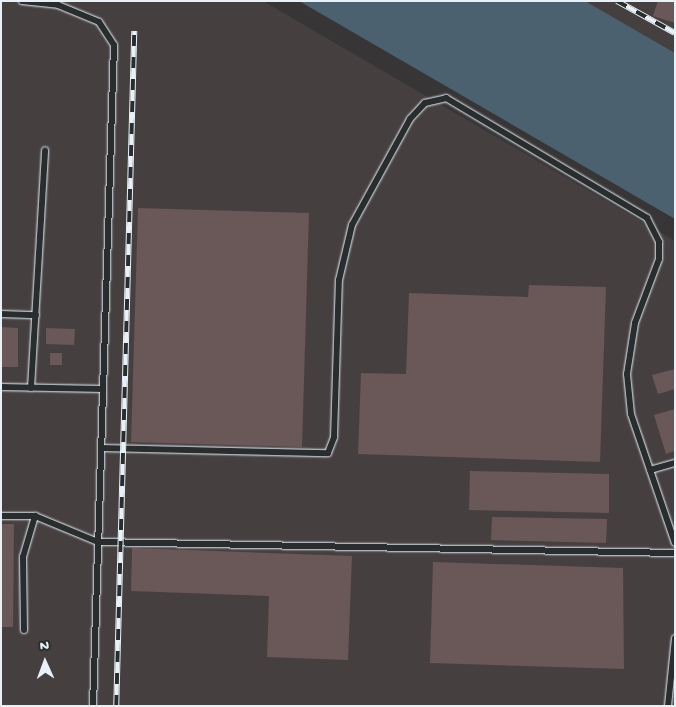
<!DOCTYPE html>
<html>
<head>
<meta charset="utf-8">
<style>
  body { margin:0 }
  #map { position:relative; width:676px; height:707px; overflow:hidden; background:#373536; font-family:"Gochi Hand",sans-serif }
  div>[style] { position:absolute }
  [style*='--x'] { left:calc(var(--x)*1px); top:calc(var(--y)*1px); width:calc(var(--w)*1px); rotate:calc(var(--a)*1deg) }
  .built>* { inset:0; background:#463f40 }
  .water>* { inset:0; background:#4b616f }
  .building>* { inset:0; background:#6a5757 }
  .roads { filter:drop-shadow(0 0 1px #e8f1f8) drop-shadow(0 0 1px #e8f1f8) }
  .service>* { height:6px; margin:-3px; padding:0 3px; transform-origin:3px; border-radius:3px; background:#2a2d2e }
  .rail>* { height:5.5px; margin-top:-2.75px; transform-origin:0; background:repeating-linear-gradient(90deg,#2a2d2e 0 11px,#e8f1f8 0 22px); box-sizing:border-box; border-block:1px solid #e8f1f8 }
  span { translate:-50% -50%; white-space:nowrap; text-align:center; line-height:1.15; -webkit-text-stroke:4px #2a2d2e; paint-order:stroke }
  .frame { position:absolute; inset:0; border:2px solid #e8f1f8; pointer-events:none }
  .north { position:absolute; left:20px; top:637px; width:50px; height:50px; -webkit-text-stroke:4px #2a2d2e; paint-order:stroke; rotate:358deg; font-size:14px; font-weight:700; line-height:20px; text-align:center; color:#e8f1f8 }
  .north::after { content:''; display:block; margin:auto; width:18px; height:22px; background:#e8f1f8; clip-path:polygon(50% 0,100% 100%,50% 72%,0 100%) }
</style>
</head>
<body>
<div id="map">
  <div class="built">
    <div style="clip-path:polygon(1px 1px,263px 1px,675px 241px,675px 706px,1px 706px)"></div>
    <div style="clip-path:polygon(585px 1px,675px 1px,675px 53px)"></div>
  </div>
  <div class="water">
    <div style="clip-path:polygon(299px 1px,585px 1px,675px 53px,675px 219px)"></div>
  </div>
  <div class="building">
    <div style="clip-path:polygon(658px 1px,675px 1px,675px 23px,653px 16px)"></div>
    <div style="clip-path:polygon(138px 208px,309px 213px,302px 447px,131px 442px)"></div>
    <div style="clip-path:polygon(529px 285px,606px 287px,600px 462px,358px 454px,361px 373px,406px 374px,409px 293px,528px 297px)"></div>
    <div style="clip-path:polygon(1px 327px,18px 328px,18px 367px,1px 367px)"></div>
    <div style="clip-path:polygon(46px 328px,75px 329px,74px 345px,46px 344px)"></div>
    <div style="clip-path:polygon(50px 353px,62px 353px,62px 365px,50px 365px)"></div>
    <div style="clip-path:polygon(675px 369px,675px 389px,658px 394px,652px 375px)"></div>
    <div style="clip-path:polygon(675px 409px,675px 451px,666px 454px,654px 415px)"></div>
    <div style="clip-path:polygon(470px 471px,609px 474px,609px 513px,469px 510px)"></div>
    <div style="clip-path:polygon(492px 517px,607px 519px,606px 543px,491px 540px)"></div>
    <div style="clip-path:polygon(1px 524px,14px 524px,13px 627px,1px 627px)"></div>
    <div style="clip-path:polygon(132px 548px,352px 556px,348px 660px,267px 657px,269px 596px,131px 591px)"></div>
    <div style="clip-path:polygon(433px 562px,623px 568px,624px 669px,430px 663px)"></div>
  </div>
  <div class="roads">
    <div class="service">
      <div style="--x:22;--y:1;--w:36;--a:6"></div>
      <div style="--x:58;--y:5;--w:44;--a:22.5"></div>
      <div style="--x:99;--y:22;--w:27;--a:57"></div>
      <div style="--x:114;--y:45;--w:661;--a:91.82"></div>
      <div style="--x:1;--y:314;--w:35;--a:2"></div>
      <div style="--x:1;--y:387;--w:102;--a:1.1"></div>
      <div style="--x:31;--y:388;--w:238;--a:-86.6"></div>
      <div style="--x:101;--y:448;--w:227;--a:1.3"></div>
      <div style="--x:328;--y:453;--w:17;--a:-69"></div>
      <div style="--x:334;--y:437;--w:157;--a:-88.2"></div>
      <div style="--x:339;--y:280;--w:57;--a:-76.7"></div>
      <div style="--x:352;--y:225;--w:121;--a:-61.3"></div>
      <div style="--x:410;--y:119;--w:22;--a:-47"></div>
      <div style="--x:425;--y:103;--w:22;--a:-13"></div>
      <div style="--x:446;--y:98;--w:234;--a:30.8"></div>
      <div style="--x:647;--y:218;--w:27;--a:63"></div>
      <div style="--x:659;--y:242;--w:17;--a:90"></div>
      <div style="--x:659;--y:259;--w:68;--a:110.6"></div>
      <div style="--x:635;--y:323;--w:52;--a:98.9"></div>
      <div style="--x:627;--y:374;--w:40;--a:84.3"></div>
      <div style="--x:631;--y:414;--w:136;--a:71.2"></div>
      <div style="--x:650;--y:470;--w:26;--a:-16"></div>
      <div style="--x:1;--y:516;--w:34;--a:0"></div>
      <div style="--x:35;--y:516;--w:68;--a:22.4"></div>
      <div style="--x:98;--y:542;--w:577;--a:1.09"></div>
      <div style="--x:24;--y:630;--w:73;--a:-90.8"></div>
      <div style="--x:23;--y:557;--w:43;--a:-73.7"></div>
      <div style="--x:668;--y:706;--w:68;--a:-84.1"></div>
    </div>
  </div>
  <div class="rail">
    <div style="--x:617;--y:1;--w:66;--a:28.9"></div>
    <div style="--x:116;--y:706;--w:675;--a:-88.47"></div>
  </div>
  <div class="frame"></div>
  <div class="north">N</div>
</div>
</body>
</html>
